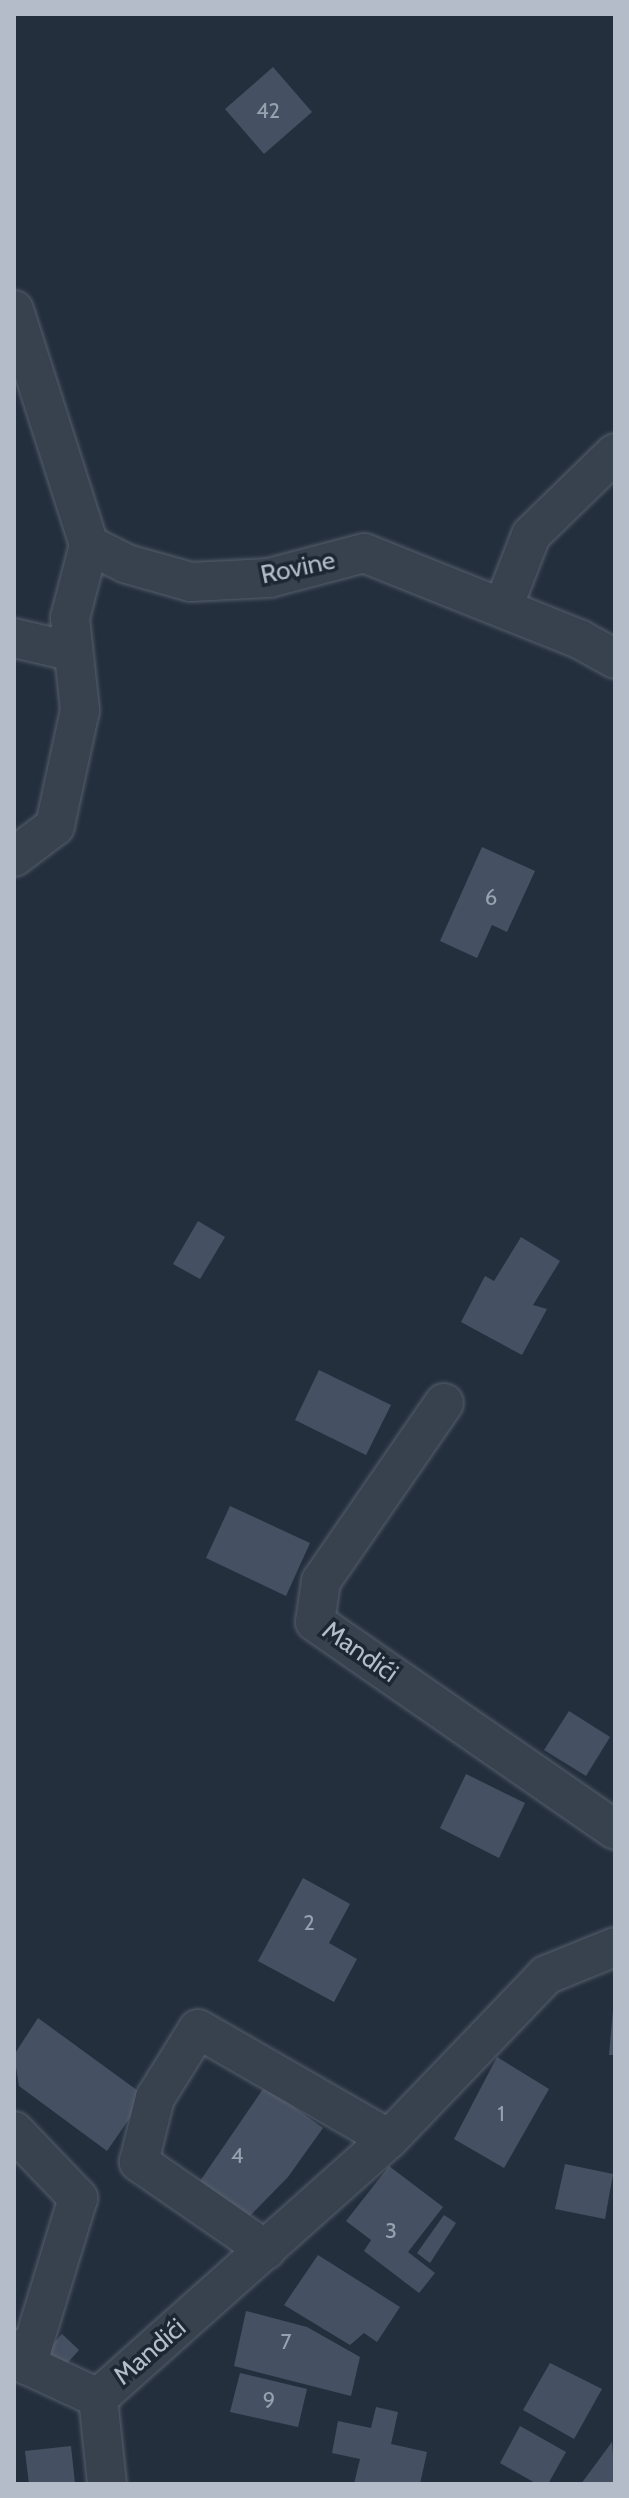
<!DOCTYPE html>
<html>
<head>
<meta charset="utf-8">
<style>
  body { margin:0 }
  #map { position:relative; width:629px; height:2498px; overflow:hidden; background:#242f3e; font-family:Cabin,sans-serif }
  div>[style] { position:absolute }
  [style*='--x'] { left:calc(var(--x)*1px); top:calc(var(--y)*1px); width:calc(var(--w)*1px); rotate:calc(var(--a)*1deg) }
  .building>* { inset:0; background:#455162 }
  .roads { filter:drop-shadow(0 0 2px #565f6c) drop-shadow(0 0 2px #565f6c) }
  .minor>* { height:38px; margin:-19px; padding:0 19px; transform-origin:19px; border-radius:19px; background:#38414e }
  span { translate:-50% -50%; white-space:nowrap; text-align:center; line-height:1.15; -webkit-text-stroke:7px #1d2633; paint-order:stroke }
  .number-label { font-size:22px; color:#98a1af }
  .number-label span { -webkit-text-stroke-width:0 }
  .street-label { font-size:26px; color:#b4bcc9 }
  .frame { position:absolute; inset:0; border:16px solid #b4bcc9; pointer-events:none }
</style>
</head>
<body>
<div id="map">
  <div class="building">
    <div style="clip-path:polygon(273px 67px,312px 112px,264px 154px,225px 109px)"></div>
    <div style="clip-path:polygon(482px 847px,535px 871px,507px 932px,492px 925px,477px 958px,440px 941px)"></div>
    <div style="clip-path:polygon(198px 1221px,225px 1237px,200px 1279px,173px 1264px)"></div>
    <div style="clip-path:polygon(521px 1237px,560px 1261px,533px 1305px,547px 1309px,522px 1355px,461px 1322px,485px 1276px,494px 1281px)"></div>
    <div style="clip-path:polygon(319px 1370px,391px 1405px,366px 1455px,295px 1420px)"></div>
    <div style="clip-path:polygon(230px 1506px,310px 1543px,286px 1596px,206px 1558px)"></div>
    <div style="clip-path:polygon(569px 1711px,610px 1737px,586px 1776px,544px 1750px)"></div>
    <div style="clip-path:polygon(466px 1774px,525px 1803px,499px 1858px,440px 1828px)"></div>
    <div style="clip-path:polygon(303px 1878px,350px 1904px,329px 1943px,357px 1959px,334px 2002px,258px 1961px)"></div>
    <div style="clip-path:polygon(613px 2010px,615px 2010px,615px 2055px,609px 2055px)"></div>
    <div style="clip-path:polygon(38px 2018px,145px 2096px,107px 2151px,19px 2086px,14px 2055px)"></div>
    <div style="clip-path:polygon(497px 2057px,549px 2089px,504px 2168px,454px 2139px)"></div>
    <div style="clip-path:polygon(265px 2086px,323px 2128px,288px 2177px,248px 2218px,200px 2181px)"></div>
    <div style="clip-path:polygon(565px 2164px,613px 2174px,605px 2219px,555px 2209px)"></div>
    <div style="clip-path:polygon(389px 2166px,443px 2207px,408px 2252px,435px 2273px,419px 2293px,364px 2251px,371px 2240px,346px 2221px)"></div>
    <div style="clip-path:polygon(444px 2215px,456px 2223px,430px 2263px,417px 2253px)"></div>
    <div style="clip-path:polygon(318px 2255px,400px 2307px,377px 2342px,364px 2333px,350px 2345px,284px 2305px)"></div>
    <div style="clip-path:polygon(246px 2311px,307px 2327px,360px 2357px,351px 2396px,234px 2366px)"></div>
    <div style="clip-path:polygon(62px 2334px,79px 2350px,64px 2367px,47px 2350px)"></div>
    <div style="clip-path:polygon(550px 2363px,602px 2389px,574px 2439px,523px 2410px)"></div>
    <div style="clip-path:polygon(240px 2373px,307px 2389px,298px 2427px,230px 2412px)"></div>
    <div style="clip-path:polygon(376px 2407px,398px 2412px,391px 2444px,427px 2452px,420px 2484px,354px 2484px,360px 2459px,332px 2453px,338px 2421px,371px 2428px)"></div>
    <div style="clip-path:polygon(520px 2426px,566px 2452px,548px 2484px,537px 2484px,500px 2463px)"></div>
    <div style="clip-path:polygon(612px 2442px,615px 2484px,581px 2484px)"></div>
    <div style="clip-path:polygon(71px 2446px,75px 2484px,29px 2484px,25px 2451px)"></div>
  </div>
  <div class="roads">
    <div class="minor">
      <div style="--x:14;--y:310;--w:247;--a:72.3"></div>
      <div style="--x:89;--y:545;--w:75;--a:104.6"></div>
      <div style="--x:70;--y:618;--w:93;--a:83.8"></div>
      <div style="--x:80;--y:710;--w:119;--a:102.2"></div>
      <div style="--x:55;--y:826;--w:51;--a:142.9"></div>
      <div style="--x:89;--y:545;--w:42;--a:26.6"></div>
      <div style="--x:127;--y:564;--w:66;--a:15.7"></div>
      <div style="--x:191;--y:582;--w:78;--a:-2.9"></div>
      <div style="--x:269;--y:578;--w:98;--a:-14.7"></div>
      <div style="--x:364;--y:553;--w:234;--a:21.8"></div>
      <div style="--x:581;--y:640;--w:39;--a:29"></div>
      <div style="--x:503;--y:607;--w:77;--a:-68.7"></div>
      <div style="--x:531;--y:535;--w:117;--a:-44.3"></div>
      <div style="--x:14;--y:638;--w:57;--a:13.1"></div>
      <div style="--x:444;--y:1403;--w:216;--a:124.6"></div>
      <div style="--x:321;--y:1581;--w:41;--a:98.3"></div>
      <div style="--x:315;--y:1622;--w:365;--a:34.7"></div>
      <div style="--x:14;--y:2131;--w:93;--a:46.3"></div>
      <div style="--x:78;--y:2198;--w:175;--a:107"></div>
      <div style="--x:266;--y:2250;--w:155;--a:-145.3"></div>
      <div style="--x:139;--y:2162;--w:66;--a:-76"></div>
      <div style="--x:155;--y:2098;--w:81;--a:-58.1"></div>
      <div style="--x:198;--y:2029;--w:220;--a:29.9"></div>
      <div style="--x:14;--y:2349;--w:21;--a:51"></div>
      <div style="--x:27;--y:2365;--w:78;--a:24.9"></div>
      <div style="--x:98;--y:2398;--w:390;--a:-41.7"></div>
      <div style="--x:389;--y:2139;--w:227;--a:-46.2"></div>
      <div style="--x:546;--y:1975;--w:74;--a:-22.1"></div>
      <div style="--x:98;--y:2398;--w:86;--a:84"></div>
    </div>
  </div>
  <div class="number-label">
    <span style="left:268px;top:111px">42</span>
    <span style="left:491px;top:898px">6</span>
    <span style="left:309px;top:1923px">2</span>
    <span style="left:501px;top:2114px">1</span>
    <span style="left:237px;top:2156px">4</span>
    <span style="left:391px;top:2231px">3</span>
    <span style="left:286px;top:2342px">7</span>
    <span style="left:269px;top:2400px">9</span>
  </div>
  <div class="street-label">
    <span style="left:298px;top:568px;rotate:-12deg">Rovine</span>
    <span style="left:360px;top:1652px;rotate:35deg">Mandići</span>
    <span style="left:150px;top:2352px;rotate:-41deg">Mandići</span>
  </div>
  <div class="frame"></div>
</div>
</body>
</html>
